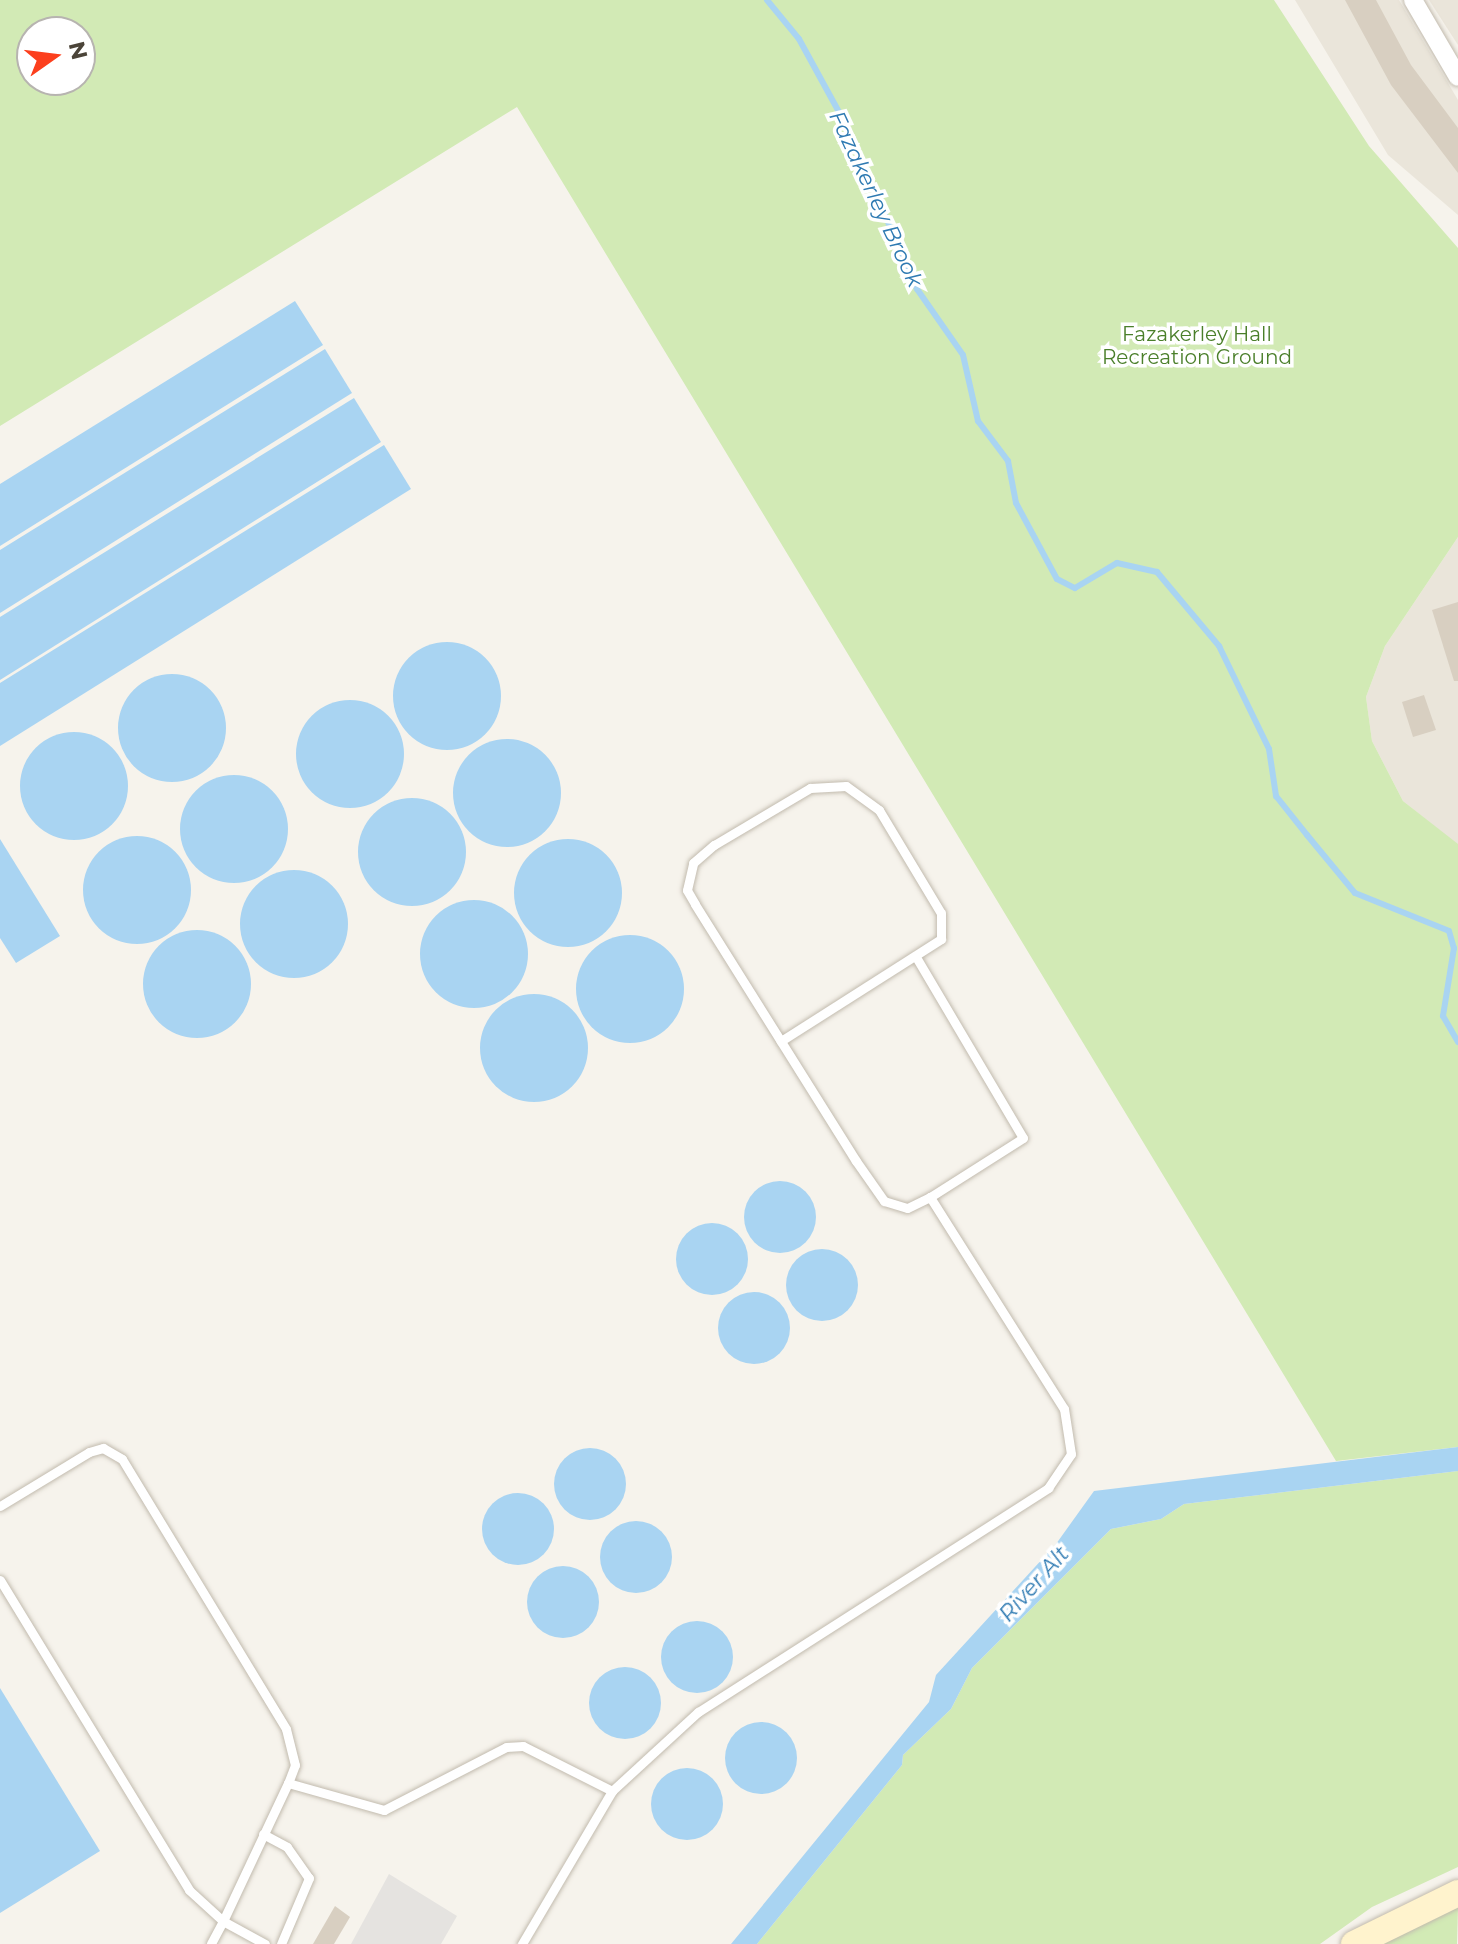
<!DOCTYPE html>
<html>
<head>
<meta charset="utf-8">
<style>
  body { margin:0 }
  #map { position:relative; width:1458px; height:1944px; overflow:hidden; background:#f6f3ec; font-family:Montserrat,sans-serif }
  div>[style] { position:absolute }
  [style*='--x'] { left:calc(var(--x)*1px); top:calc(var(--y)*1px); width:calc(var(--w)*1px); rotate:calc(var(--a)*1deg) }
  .residential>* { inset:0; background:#eae5da }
  .green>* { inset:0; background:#d2eab5 }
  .parking>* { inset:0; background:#e5e3e0 }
  .water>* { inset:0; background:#a9d4f2 }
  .round { border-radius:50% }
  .stream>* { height:6px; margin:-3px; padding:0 3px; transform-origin:3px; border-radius:3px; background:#a9d4f2 }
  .building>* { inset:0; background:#d8cfc1 }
  .roads { filter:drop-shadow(0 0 2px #c2bbae) drop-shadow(0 0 2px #c2bbae) }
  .lane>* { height:9px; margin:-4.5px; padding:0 4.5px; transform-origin:4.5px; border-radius:4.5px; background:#fff }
  .street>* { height:18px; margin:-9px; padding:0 9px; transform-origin:9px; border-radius:9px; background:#fff }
  .secondary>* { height:26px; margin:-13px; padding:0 13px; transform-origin:13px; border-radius:13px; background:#fff3cd }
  span { translate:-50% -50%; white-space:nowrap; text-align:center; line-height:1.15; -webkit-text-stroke:7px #fff; paint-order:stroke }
  .park-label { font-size:20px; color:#4a7f2a }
  .water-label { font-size:22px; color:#2e7ab2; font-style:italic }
  .north { position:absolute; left:16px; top:16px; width:80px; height:80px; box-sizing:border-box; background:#fff; border:2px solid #b7b4b0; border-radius:50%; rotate:76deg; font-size:22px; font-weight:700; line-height:32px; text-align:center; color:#4b4439 }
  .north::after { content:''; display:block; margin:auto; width:28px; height:36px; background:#fc3f1d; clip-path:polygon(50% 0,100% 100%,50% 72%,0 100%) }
</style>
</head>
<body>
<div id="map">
  <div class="residential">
    <div style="clip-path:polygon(1295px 0,1399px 0,1458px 100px,1458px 215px,1388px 155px)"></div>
    <div style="clip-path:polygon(1429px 0,1458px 0,1458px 45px)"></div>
    <div style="clip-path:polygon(1458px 537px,1458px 845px,1403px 801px,1372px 741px,1366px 697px,1385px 646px)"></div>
  </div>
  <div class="green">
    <div style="clip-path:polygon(evenodd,0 0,1274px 0,1369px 146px,1458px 248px,1458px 537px,1385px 646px,1366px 697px,1372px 741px,1403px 801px,1458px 844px,1458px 1447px,1336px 1461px,517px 107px,0 426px,0 0,32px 32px,80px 32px,80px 80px,32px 80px,32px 32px)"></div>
    <div style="clip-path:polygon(1458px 1471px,1458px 1867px,1372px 1907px,1320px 1944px,757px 1944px,902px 1765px,903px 1755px,951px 1709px,972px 1668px,1111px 1529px,1161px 1519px,1184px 1504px)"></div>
    <div style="clip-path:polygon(1458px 1907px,1457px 1944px,1378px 1944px)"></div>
  </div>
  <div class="parking">
    <div style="clip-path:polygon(389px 1874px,457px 1916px,441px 1944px,351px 1944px)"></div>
  </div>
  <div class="water">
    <div style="clip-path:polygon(295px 301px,323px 345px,0 546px,0 484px)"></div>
    <div style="clip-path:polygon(325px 349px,352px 393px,0 613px,0 550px)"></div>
    <div style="clip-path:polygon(354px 398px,381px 442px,0 680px,0 617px)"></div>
    <div style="clip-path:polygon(384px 445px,411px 489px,0 746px,0 683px)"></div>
    <div class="round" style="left:393px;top:642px;width:108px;height:108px"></div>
    <div class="round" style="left:118px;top:674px;width:108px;height:108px"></div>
    <div class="round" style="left:296px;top:700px;width:108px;height:108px"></div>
    <div class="round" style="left:20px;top:732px;width:108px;height:108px"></div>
    <div class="round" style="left:453px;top:739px;width:108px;height:108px"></div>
    <div class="round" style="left:180px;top:775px;width:108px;height:108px"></div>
    <div class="round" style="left:358px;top:798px;width:108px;height:108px"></div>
    <div class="round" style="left:83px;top:836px;width:108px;height:108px"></div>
    <div style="clip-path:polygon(0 839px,60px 936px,16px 963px,0 938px)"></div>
    <div class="round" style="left:514px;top:839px;width:108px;height:108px"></div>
    <div class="round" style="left:240px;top:870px;width:108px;height:108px"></div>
    <div class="round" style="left:420px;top:900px;width:108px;height:108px"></div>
    <div class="round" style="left:143px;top:930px;width:108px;height:108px"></div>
    <div class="round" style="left:576px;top:935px;width:108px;height:108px"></div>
    <div class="round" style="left:480px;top:994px;width:108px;height:108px"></div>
    <div class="round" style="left:744px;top:1181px;width:72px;height:72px"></div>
    <div class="round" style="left:676px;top:1223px;width:72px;height:72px"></div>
    <div class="round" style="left:786px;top:1249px;width:72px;height:72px"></div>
    <div class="round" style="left:718px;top:1292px;width:72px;height:72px"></div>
    <div style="clip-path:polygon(1458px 1447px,1458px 1471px,1184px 1504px,1161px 1519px,1111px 1529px,972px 1668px,951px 1709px,903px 1755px,902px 1765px,757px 1944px,731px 1944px,929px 1702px,936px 1675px,1056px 1544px,1094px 1491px)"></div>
    <div class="round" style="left:554px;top:1448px;width:72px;height:72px"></div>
    <div class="round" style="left:482px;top:1493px;width:72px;height:72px"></div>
    <div class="round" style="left:600px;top:1521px;width:72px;height:72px"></div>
    <div class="round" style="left:527px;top:1566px;width:72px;height:72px"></div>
    <div class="round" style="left:661px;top:1621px;width:72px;height:72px"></div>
    <div class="round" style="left:589px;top:1667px;width:72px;height:72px"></div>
    <div style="clip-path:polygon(0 1688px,100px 1851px,0 1913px)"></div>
    <div class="round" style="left:725px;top:1722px;width:72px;height:72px"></div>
    <div class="round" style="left:651px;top:1768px;width:72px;height:72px"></div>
  </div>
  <div class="stream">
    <div style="--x:767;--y:0;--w:50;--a:50.6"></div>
    <div style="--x:799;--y:39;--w:98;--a:61.3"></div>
    <div style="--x:846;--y:125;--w:179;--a:66.6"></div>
    <div style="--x:917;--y:289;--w:80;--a:55.1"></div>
    <div style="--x:963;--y:355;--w:68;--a:77.2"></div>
    <div style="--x:978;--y:421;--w:50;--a:53.1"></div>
    <div style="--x:1008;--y:461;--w:43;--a:79.2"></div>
    <div style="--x:1016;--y:503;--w:86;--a:61.7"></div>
    <div style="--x:1057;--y:579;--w:20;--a:27"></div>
    <div style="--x:1075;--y:588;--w:49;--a:-30.8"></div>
    <div style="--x:1117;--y:563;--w:41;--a:12.7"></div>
    <div style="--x:1157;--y:572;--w:97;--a:50"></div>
    <div style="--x:1219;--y:646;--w:114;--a:64.1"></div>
    <div style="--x:1269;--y:749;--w:48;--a:81.5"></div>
    <div style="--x:1276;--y:796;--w:50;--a:51.5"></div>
    <div style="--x:1307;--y:835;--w:75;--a:50.4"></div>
    <div style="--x:1355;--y:893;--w:101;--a:22"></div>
    <div style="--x:1449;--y:931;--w:18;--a:74"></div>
    <div style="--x:1454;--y:948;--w:69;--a:99.2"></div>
    <div style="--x:1443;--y:1016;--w:30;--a:60"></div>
  </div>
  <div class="building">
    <div style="clip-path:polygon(1345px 0,1376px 0,1411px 65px,1458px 128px,1458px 173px,1391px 85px)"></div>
    <div style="clip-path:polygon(1458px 602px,1458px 681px,1454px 681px,1432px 610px)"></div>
    <div style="clip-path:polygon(1424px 695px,1436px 730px,1413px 737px,1402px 702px)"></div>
    <div style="clip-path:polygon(335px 1906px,350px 1917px,334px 1944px,313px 1944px)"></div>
  </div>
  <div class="roads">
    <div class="lane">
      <div style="--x:916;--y:957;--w:210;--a:59.4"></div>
      <div style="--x:1023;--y:1138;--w:110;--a:147.6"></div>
      <div style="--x:0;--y:1506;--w:104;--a:-31.2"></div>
      <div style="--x:89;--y:1452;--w:15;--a:-16"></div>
      <div style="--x:103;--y:1448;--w:22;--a:30"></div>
      <div style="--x:122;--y:1459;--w:316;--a:58.7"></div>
      <div style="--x:286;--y:1729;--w:37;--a:76"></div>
      <div style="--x:295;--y:1765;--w:19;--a:111"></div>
      <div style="--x:0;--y:1580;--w:363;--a:58.6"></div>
      <div style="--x:189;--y:1890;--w:46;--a:42.4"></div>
      <div style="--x:223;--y:1921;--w:26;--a:118"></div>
      <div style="--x:612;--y:1791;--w:117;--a:-42.6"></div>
      <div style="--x:698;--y:1712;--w:416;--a:-32.6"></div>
      <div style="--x:1048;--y:1488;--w:41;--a:-55.9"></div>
      <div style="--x:1071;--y:1454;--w:46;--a:-98.8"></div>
      <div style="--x:1064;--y:1409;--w:251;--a:-122.3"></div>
      <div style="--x:930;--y:1197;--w:25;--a:154"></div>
      <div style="--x:907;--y:1208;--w:24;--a:-163"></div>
      <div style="--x:884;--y:1201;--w:49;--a:-125"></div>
      <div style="--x:856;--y:1161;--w:303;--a:-122.1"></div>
      <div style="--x:695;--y:904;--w:16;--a:-120"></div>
      <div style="--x:687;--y:890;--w:28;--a:-77"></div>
      <div style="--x:693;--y:863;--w:28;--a:-41"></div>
      <div style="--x:714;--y:845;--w:112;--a:-30.7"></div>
      <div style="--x:810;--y:788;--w:36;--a:-3"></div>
      <div style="--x:846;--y:786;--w:41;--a:36"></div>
      <div style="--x:879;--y:810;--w:120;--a:59"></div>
      <div style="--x:941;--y:913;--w:26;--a:90"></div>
      <div style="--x:941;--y:939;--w:190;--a:147.5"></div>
      <div style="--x:263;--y:1834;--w:27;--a:28"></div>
      <div style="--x:287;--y:1847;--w:38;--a:55"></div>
      <div style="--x:309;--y:1878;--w:72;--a:113"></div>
      <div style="--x:265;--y:1944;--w:48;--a:-151.3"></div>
      <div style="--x:223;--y:1921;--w:153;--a:-64.8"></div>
      <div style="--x:288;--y:1783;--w:100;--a:15.7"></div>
      <div style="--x:384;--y:1810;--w:137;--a:-27.3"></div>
      <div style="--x:506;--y:1747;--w:17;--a:-3"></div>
      <div style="--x:523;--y:1746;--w:100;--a:26.8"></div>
      <div style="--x:612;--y:1791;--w:178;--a:120.5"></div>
    </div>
    <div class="street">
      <div style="--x:1413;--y:0;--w:89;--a:59.7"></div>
    </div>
    <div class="secondary">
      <div style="--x:1354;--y:1944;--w:116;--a:-26.1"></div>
    </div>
  </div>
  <div class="park-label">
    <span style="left:1197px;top:346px">Fazakerley Hall<br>Recreation Ground</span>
  </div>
  <div class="water-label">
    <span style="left:876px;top:199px;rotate:65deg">Fazakerley Brook</span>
    <span style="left:1034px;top:1584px;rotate:-48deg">River Alt</span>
  </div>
  <div class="north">N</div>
</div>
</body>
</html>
